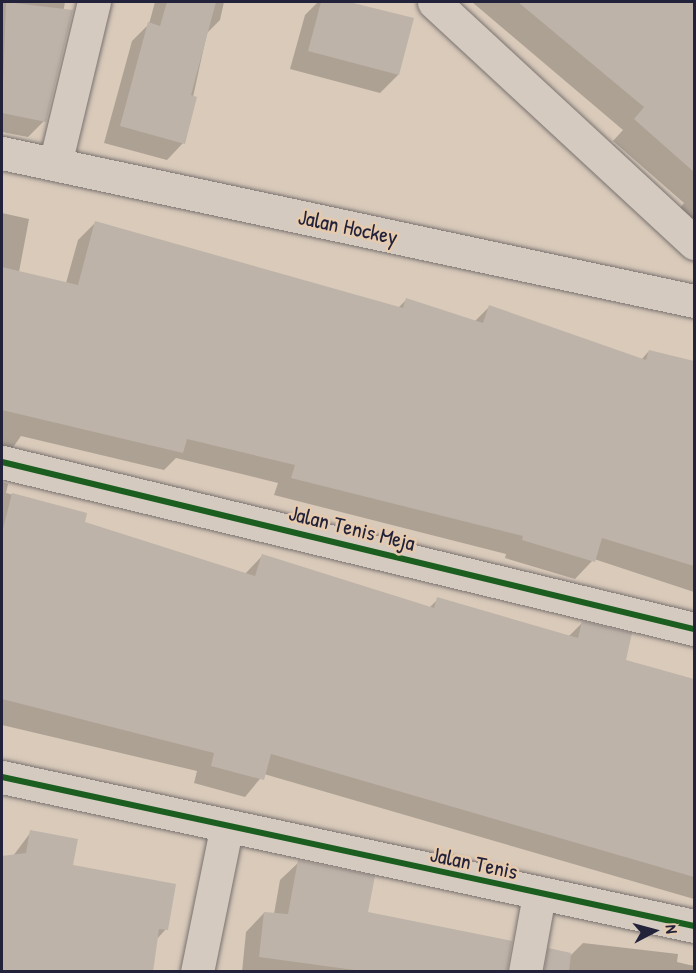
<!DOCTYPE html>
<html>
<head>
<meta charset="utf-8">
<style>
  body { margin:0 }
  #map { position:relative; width:696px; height:973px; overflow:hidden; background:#d9caba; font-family:"Patrick Hand",sans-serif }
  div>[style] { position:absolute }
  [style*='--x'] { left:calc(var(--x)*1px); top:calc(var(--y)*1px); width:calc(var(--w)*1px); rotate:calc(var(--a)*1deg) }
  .shadow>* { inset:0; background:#0003 }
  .building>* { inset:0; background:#beb3a9 }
  .roads { filter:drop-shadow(0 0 2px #797270) drop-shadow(0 0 2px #797270) }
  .minor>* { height:33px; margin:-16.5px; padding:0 16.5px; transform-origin:16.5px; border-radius:16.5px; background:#d4cabf }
  .cycleway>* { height:6px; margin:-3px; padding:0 3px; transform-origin:3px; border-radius:3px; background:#1b5e20 }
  span { translate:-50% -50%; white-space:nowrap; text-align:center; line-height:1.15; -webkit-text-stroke:5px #e6caad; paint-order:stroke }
  .street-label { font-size:22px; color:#22223b }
  .frame { position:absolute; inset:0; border:3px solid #22223b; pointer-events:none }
  .north { position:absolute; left:624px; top:901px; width:60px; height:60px; -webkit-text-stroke:4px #e6caad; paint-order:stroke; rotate:84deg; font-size:16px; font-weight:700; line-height:24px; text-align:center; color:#22223b }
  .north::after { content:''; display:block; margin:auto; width:21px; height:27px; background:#22223b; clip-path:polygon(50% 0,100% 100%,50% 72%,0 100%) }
</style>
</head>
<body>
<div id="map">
  <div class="shadow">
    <div style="clip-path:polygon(2px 2px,65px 2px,44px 121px,28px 137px,2px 132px)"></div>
    <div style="clip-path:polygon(155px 2px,224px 2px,220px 20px,207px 33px,183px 143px,167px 160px,104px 143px,132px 41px,149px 24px)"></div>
    <div style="clip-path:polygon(318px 2px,343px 2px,412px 19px,398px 75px,380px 93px,290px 69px,305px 15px)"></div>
    <div style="clip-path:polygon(472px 2px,694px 2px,694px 234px,674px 216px,684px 203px,613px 141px,623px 130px)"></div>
    <div style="clip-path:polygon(2px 213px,29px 219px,19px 272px,66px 283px,78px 240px,96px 222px,398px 308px,406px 300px,474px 322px,489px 307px,641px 360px,649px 351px,694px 362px,694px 592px,594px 559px,575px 579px,505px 558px,506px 554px,274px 495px,278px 483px,176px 458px,164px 470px,21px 436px,2px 463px)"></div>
    <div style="clip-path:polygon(2px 482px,8px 484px,6px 493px,86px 514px,83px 523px,245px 574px,262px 556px,429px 608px,438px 599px,568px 637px,582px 623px,624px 661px,694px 681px,694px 899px,264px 774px,245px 797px,194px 783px,197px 771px,2px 725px)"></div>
    <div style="clip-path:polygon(31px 832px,71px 866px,166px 929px,156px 940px,151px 972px,2px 972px,2px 857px,13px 856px)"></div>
    <div style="clip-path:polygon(299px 862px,366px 913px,495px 972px,242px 972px,246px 932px,264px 913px,274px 914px,280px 880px)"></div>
    <div style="clip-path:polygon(583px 943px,678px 954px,677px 962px,694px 966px,694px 972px,564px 972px,565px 961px)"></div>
  </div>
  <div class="building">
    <div style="clip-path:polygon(6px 2px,73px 10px,46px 122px,2px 113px)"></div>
    <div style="clip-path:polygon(167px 2px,216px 2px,191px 95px,197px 97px,185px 144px,120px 126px,148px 22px,160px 26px)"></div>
    <div style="clip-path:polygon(321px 2px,349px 2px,414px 18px,399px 75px,308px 51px)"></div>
    <div style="clip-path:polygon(518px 2px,694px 2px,694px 172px,634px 119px,644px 107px)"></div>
    <div style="clip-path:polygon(95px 221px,403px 308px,406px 298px,483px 323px,489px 305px,646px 360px,649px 350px,694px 361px,694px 566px,602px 538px,595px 562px,522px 540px,523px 536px,291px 478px,295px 465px,187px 439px,183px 453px,2px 410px,2px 267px,78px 285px)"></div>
    <div style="clip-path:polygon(12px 493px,87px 513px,85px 522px,255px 576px,262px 554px,434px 608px,437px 597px,578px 638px,582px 621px,632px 633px,626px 660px,694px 679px,694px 877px,271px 754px,264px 780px,211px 766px,214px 753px,2px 699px,2px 533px)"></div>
    <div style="clip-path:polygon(30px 830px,78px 839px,73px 865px,176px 884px,168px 930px,159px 929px,153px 972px,2px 972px,2px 856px,26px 853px)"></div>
    <div style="clip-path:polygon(298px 860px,375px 876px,368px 912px,512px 941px,507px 972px,369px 972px,259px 957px,264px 912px,288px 914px)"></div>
    <div style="clip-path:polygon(548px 948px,571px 953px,569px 972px,544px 972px)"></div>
  </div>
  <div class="roads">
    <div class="minor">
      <div style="--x:434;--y:2;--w:355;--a:42.8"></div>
      <div style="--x:2;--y:153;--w:708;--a:12.07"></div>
      <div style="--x:55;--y:164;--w:167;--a:-76.5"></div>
      <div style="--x:2;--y:462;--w:712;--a:13.57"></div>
      <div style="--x:2;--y:777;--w:708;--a:12.15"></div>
      <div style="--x:197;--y:972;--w:146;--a:-78.5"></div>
      <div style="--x:525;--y:972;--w:78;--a:-79.7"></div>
    </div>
  </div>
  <div class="cycleway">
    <div style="--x:2;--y:462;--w:712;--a:13.57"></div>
    <div style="--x:2;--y:777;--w:708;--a:12.15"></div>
  </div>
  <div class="street-label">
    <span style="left:348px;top:227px;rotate:12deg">Jalan Hockey</span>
    <span style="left:352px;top:528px;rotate:14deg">Jalan Tenis Meja</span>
    <span style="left:474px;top:863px;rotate:12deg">Jalan Tenis</span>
  </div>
  <div class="frame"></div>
  <div class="north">N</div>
</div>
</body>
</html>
